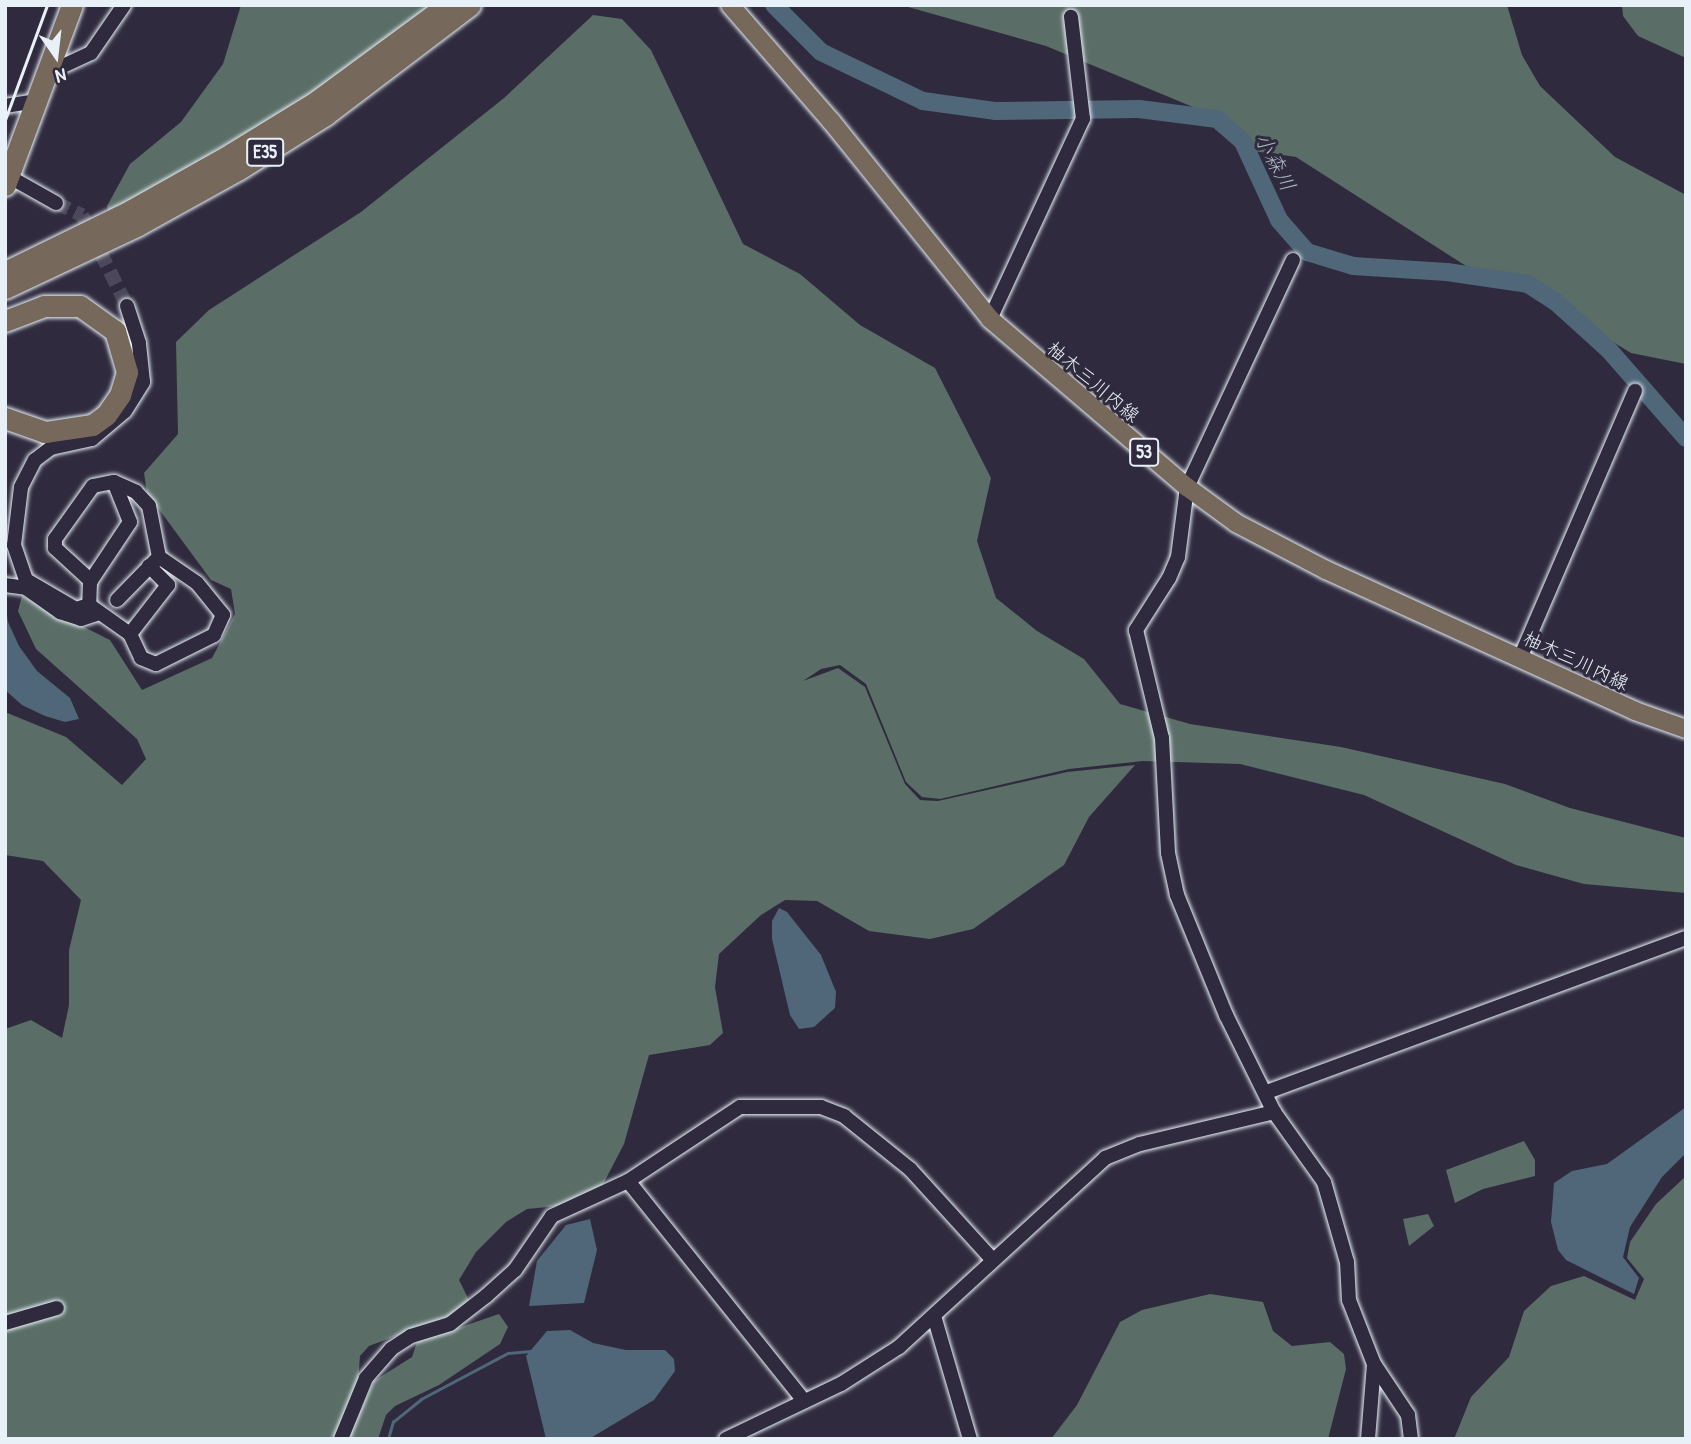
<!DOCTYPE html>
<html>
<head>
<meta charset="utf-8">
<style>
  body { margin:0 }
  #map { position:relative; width:1691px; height:1444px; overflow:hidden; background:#2f2a3d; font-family:"Patrick Hand","Klee One",sans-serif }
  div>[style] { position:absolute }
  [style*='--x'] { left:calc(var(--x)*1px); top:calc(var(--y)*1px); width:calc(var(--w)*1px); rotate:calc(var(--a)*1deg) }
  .green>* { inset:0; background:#5a6d66 }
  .water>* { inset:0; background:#4f6779 }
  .stream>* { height:2.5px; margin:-1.25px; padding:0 1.25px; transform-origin:1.25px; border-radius:1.25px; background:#4f6779 }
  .river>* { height:18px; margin:-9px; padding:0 9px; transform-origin:9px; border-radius:9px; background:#4f6779 }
  .minor-tunnel>* { height:14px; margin-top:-7px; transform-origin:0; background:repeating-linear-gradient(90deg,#4b4859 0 14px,transparent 0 21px) }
  .roads { filter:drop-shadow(0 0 2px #e8f1f8) drop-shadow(0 0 2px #e8f1f8) }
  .minor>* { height:14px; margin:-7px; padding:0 7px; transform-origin:7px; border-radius:7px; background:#2f2a3d }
  .major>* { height:18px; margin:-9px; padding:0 9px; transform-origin:9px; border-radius:9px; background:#76695c }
  .highway>* { height:21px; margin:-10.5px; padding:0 10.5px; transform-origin:10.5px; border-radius:10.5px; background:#76695c }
  .rail>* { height:2.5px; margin:-1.25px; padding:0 1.25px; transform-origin:1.25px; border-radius:1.25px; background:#e8f1f8 }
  span { translate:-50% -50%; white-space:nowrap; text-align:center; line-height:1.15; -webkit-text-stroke:6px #2f2a3d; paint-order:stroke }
  .shield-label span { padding:2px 5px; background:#2f2a3d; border:2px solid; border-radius:5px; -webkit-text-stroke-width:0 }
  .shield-label { font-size:18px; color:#e8f1f8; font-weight:700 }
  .street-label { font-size:19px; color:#e8f1f8 }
  .water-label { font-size:21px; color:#abbac5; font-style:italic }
  .frame { position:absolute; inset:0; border:7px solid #e8f1f8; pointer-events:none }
  .north { position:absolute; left:21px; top:21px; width:70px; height:70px; -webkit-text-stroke:5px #2f2a3d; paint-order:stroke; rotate:166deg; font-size:19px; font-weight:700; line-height:28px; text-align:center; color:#e8f1f8 }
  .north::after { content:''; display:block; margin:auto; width:24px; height:32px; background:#e8f1f8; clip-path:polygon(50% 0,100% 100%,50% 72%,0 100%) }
</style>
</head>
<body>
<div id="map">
  <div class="green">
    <div style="clip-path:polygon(241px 5px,447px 5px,255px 169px,171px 220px,129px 229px,111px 224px,107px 206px,130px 164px,181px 122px,223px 64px)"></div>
    <div style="clip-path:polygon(901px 5px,1507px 5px,1522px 55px,1540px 86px,1615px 157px,1686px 195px,1686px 364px,1631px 353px,1552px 305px,1466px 266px,1296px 157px,1253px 151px,1205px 112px,1046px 46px)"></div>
    <div style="clip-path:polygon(1622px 5px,1686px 5px,1686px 58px,1638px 36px,1623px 16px)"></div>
    <div style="clip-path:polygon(593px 15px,622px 19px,651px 50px,743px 244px,800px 274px,860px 325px,935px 368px,991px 478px,977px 541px,996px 598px,1037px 631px,1084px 659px,1120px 704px,1190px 724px,1341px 747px,1505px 784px,1570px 808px,1686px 838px,1686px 893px,1584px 884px,1516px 865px,1364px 795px,1240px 764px,1143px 761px,1069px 769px,940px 799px,922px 797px,906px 782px,866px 684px,840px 665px,821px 669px,803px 681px,838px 668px,865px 687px,905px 784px,920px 800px,938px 801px,1067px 772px,1135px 765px,1089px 817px,1064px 865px,973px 929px,930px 939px,869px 931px,817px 901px,785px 900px,761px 915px,719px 954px,715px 987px,723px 1033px,710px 1045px,649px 1055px,624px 1144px,599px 1192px,569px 1205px,527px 1209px,506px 1222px,476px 1252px,459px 1280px,470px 1302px,462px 1311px,369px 1346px,360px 1356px,358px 1382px,335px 1439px,5px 1439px,5px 1029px,31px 1020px,62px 1038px,69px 1005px,69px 950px,81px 900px,43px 861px,5px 855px,5px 712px,66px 737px,122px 785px,146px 759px,137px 739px,36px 649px,18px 611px,22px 596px,110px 640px,142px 690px,212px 658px,235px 614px,231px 589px,211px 580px,147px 493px,144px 473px,178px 434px,176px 342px,209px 310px,361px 212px,504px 98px)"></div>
    <div style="clip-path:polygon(1524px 1141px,1535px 1160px,1535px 1176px,1483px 1189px,1455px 1203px,1446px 1170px)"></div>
    <div style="clip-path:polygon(1686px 1176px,1686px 1439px,1454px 1439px,1471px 1397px,1509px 1357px,1524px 1311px,1551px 1286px,1584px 1276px,1635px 1300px,1644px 1279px,1627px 1258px,1630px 1242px,1656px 1204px)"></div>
    <div style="clip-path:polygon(1428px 1214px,1434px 1226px,1409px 1246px,1403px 1219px)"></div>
    <div style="clip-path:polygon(1210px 1294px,1263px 1302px,1273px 1331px,1292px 1346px,1330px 1342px,1344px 1354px,1346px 1369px,1328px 1439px,1051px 1439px,1077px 1405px,1120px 1322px,1142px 1310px)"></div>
    <div style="clip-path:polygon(499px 1314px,508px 1327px,500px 1344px,439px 1385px,395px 1406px,386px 1415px,378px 1439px,348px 1439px,374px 1381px,412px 1357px,417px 1342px)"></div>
  </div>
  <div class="water">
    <div style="clip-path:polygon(5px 602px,8px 622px,19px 646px,37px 671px,70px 698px,79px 719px,65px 722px,45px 716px,22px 705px,5px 690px)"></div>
    <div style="clip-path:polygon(779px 908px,787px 912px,821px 955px,836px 992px,835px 1008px,814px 1027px,799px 1029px,790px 1015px,772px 939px,772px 921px)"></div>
    <div style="clip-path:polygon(1686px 1107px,1686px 1153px,1662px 1177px,1630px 1227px,1623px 1257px,1639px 1278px,1634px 1294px,1566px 1260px,1558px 1250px,1551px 1222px,1554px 1183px,1572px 1171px,1607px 1164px)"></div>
    <div style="clip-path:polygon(590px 1219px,597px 1250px,584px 1303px,529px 1306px,537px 1261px,566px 1225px)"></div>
    <div style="clip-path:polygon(570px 1330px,593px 1343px,626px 1350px,665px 1350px,674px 1359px,675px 1371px,654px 1400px,589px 1439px,546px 1439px,526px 1356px,547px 1331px)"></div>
  </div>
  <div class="stream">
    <div style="--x:388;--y:1439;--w:18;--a:-74"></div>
    <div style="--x:393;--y:1422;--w:36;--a:-39"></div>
    <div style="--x:421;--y:1399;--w:98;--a:-27.9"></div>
    <div style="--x:508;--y:1353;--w:23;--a:-5"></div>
  </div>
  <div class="river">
    <div style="--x:774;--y:5;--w:66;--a:45"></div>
    <div style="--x:821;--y:52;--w:113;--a:25.7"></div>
    <div style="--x:923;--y:101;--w:74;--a:7.8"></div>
    <div style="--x:996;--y:111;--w:143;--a:-0.8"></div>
    <div style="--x:1139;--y:109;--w:79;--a:7.3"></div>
    <div style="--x:1217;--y:119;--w:35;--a:41"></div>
    <div style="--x:1243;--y:142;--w:86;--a:65.2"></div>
    <div style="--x:1279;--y:220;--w:43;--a:48.8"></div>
    <div style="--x:1307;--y:252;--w:48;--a:16.9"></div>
    <div style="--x:1353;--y:266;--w:94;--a:3.7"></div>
    <div style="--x:1447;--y:272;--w:82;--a:8.4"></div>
    <div style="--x:1528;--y:284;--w:33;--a:33"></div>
    <div style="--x:1556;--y:302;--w:72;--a:42.2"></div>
    <div style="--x:1609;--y:350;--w:117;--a:48.8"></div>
  </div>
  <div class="minor-tunnel">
    <div style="--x:56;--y:203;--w:29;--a:25"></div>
    <div style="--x:82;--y:215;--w:102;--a:63.7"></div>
  </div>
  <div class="roads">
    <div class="minor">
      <div style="--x:48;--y:73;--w:47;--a:-24.9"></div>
      <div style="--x:91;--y:53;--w:58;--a:-55.5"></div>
      <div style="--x:5;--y:106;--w:31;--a:-9"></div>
      <div style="--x:8;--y:176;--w:55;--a:29.4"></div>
      <div style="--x:1293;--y:260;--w:251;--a:115"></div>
      <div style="--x:1187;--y:487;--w:71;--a:97.3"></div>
      <div style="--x:1178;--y:557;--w:23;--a:113"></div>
      <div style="--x:1169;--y:578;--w:62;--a:122.4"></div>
      <div style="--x:1136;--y:630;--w:111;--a:76.5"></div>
      <div style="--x:1162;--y:738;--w:115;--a:87"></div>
      <div style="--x:1168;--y:853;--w:43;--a:77.9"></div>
      <div style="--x:1177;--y:895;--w:130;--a:67.8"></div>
      <div style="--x:1226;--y:1015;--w:108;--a:63.7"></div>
      <div style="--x:1274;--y:1112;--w:86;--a:54.5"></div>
      <div style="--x:1324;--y:1182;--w:83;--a:74"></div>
      <div style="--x:1347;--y:1262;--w:38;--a:87"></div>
      <div style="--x:1349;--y:1300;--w:69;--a:68.7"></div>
      <div style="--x:1374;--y:1364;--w:61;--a:56.3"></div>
      <div style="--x:1408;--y:1415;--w:24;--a:83"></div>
      <div style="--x:990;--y:319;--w:221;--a:-65.1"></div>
      <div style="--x:1083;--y:119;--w:103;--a:-96.7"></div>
      <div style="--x:114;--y:482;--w:43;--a:68.2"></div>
      <div style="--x:130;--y:522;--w:72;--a:123.7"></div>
      <div style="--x:90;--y:582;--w:23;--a:92"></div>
      <div style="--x:89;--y:605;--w:50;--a:35.3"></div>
      <div style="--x:130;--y:634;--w:26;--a:65"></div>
      <div style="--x:141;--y:658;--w:16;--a:22"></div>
      <div style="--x:156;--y:664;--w:65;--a:-26.6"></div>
      <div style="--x:214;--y:635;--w:22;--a:-66"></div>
      <div style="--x:223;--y:615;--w:41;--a:-129.1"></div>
      <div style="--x:197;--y:583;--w:46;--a:-145.6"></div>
      <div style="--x:91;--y:581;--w:49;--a:-137.5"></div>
      <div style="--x:55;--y:548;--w:9;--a:-90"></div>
      <div style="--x:55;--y:539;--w:65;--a:-54.4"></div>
      <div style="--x:93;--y:486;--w:21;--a:-11"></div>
      <div style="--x:114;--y:482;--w:24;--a:24"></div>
      <div style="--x:136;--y:492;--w:19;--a:47"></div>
      <div style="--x:149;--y:506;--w:52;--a:78.9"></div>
      <div style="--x:159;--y:557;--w:60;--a:134.3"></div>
      <div style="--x:5;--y:585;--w:21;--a:8"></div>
      <div style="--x:26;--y:588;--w:42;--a:35.2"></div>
      <div style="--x:60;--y:612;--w:22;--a:18"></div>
      <div style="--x:81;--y:619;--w:19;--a:-18"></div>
      <div style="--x:89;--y:605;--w:14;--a:163"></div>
      <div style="--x:76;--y:609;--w:58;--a:-149.9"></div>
      <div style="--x:26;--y:580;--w:37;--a:-109"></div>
      <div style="--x:14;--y:545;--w:58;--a:-83.1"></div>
      <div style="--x:21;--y:487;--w:30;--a:-63"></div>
      <div style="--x:35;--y:460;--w:20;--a:-37"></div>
      <div style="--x:51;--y:448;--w:42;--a:-12.4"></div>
      <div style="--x:92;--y:439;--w:43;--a:-40.3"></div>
      <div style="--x:125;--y:411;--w:34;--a:-58"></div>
      <div style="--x:143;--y:382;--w:39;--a:-96"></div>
      <div style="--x:139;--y:343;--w:39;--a:-108"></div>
      <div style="--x:130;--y:634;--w:62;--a:-52.2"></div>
      <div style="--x:168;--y:585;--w:27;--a:-135"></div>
      <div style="--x:1520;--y:658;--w:291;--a:-66.7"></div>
      <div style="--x:1267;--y:1092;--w:446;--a:-20.2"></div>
      <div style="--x:628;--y:1181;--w:282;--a:51.3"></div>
      <div style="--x:934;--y:1316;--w:128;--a:73.7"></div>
      <div style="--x:5;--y:1323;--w:54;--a:-16.1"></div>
      <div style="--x:341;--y:1439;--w:66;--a:-67.7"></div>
      <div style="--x:366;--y:1378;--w:38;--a:-49"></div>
      <div style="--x:391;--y:1349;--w:24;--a:-33"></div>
      <div style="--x:411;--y:1336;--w:41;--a:-17.1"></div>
      <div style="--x:450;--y:1324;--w:46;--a:-37.9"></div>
      <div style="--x:486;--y:1296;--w:39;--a:-42"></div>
      <div style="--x:515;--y:1270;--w:65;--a:-55.6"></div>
      <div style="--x:552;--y:1216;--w:84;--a:-24.7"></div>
      <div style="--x:628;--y:1181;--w:134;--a:-33.5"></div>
      <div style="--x:740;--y:1107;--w:81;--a:0"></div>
      <div style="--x:821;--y:1107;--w:25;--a:21"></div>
      <div style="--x:844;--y:1116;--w:85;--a:38.8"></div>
      <div style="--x:910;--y:1169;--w:122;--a:47.7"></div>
      <div style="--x:726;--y:1439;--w:127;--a:-25.6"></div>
      <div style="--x:841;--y:1384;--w:69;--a:-32.5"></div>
      <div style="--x:899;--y:1347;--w:280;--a:-42.5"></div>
      <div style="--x:1105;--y:1158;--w:38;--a:-22"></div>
      <div style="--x:1140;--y:1144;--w:138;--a:-13.4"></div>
      <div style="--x:1368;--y:1439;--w:75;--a:-85.4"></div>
    </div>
    <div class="major">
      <div style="--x:730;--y:5;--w:154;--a:49"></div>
      <div style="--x:831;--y:121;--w:254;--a:51.2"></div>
      <div style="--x:990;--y:319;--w:259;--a:40.5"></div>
      <div style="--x:1187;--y:487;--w:61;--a:36.3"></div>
      <div style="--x:1236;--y:523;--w:102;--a:27.6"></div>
      <div style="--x:1326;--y:570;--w:340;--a:24.5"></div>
      <div style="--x:1635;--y:711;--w:54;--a:19.4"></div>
    </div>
    <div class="highway">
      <div style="--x:5;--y:185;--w:192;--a:-69.6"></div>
      <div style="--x:5;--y:272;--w:139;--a:-26"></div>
      <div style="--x:130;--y:211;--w:116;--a:-29.4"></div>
      <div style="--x:231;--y:154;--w:101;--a:-31.6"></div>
      <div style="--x:317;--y:101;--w:162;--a:-36.4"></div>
      <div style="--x:5;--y:288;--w:147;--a:-25.3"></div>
      <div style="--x:138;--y:225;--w:115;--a:-29"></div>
      <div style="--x:239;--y:169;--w:102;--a:-32.1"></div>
      <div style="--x:325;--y:115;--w:182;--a:-37.2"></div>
      <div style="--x:5;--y:321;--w:42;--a:-21"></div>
      <div style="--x:44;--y:306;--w:36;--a:0"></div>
      <div style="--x:80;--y:306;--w:43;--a:35.5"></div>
      <div style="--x:115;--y:331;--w:43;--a:73.7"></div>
      <div style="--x:127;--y:372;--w:24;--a:107"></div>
      <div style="--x:120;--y:395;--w:24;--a:125"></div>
      <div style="--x:106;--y:415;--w:17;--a:144"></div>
      <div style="--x:92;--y:425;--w:48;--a:171.5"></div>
      <div style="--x:45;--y:432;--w:42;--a:-160.7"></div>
    </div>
  </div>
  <div class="rail">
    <div style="--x:5;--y:120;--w:122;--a:-69.9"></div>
  </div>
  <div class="shield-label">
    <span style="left:265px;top:152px">E35</span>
    <span style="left:1144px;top:452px">53</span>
  </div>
  <div class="street-label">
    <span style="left:1093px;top:382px;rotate:40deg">柚木三川内線</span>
    <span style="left:1576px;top:661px;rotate:25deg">柚木三川内線</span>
  </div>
  <div class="water-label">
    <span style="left:1275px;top:162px;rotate:62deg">小森川</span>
  </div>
  <div class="frame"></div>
  <div class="north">N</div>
</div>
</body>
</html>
